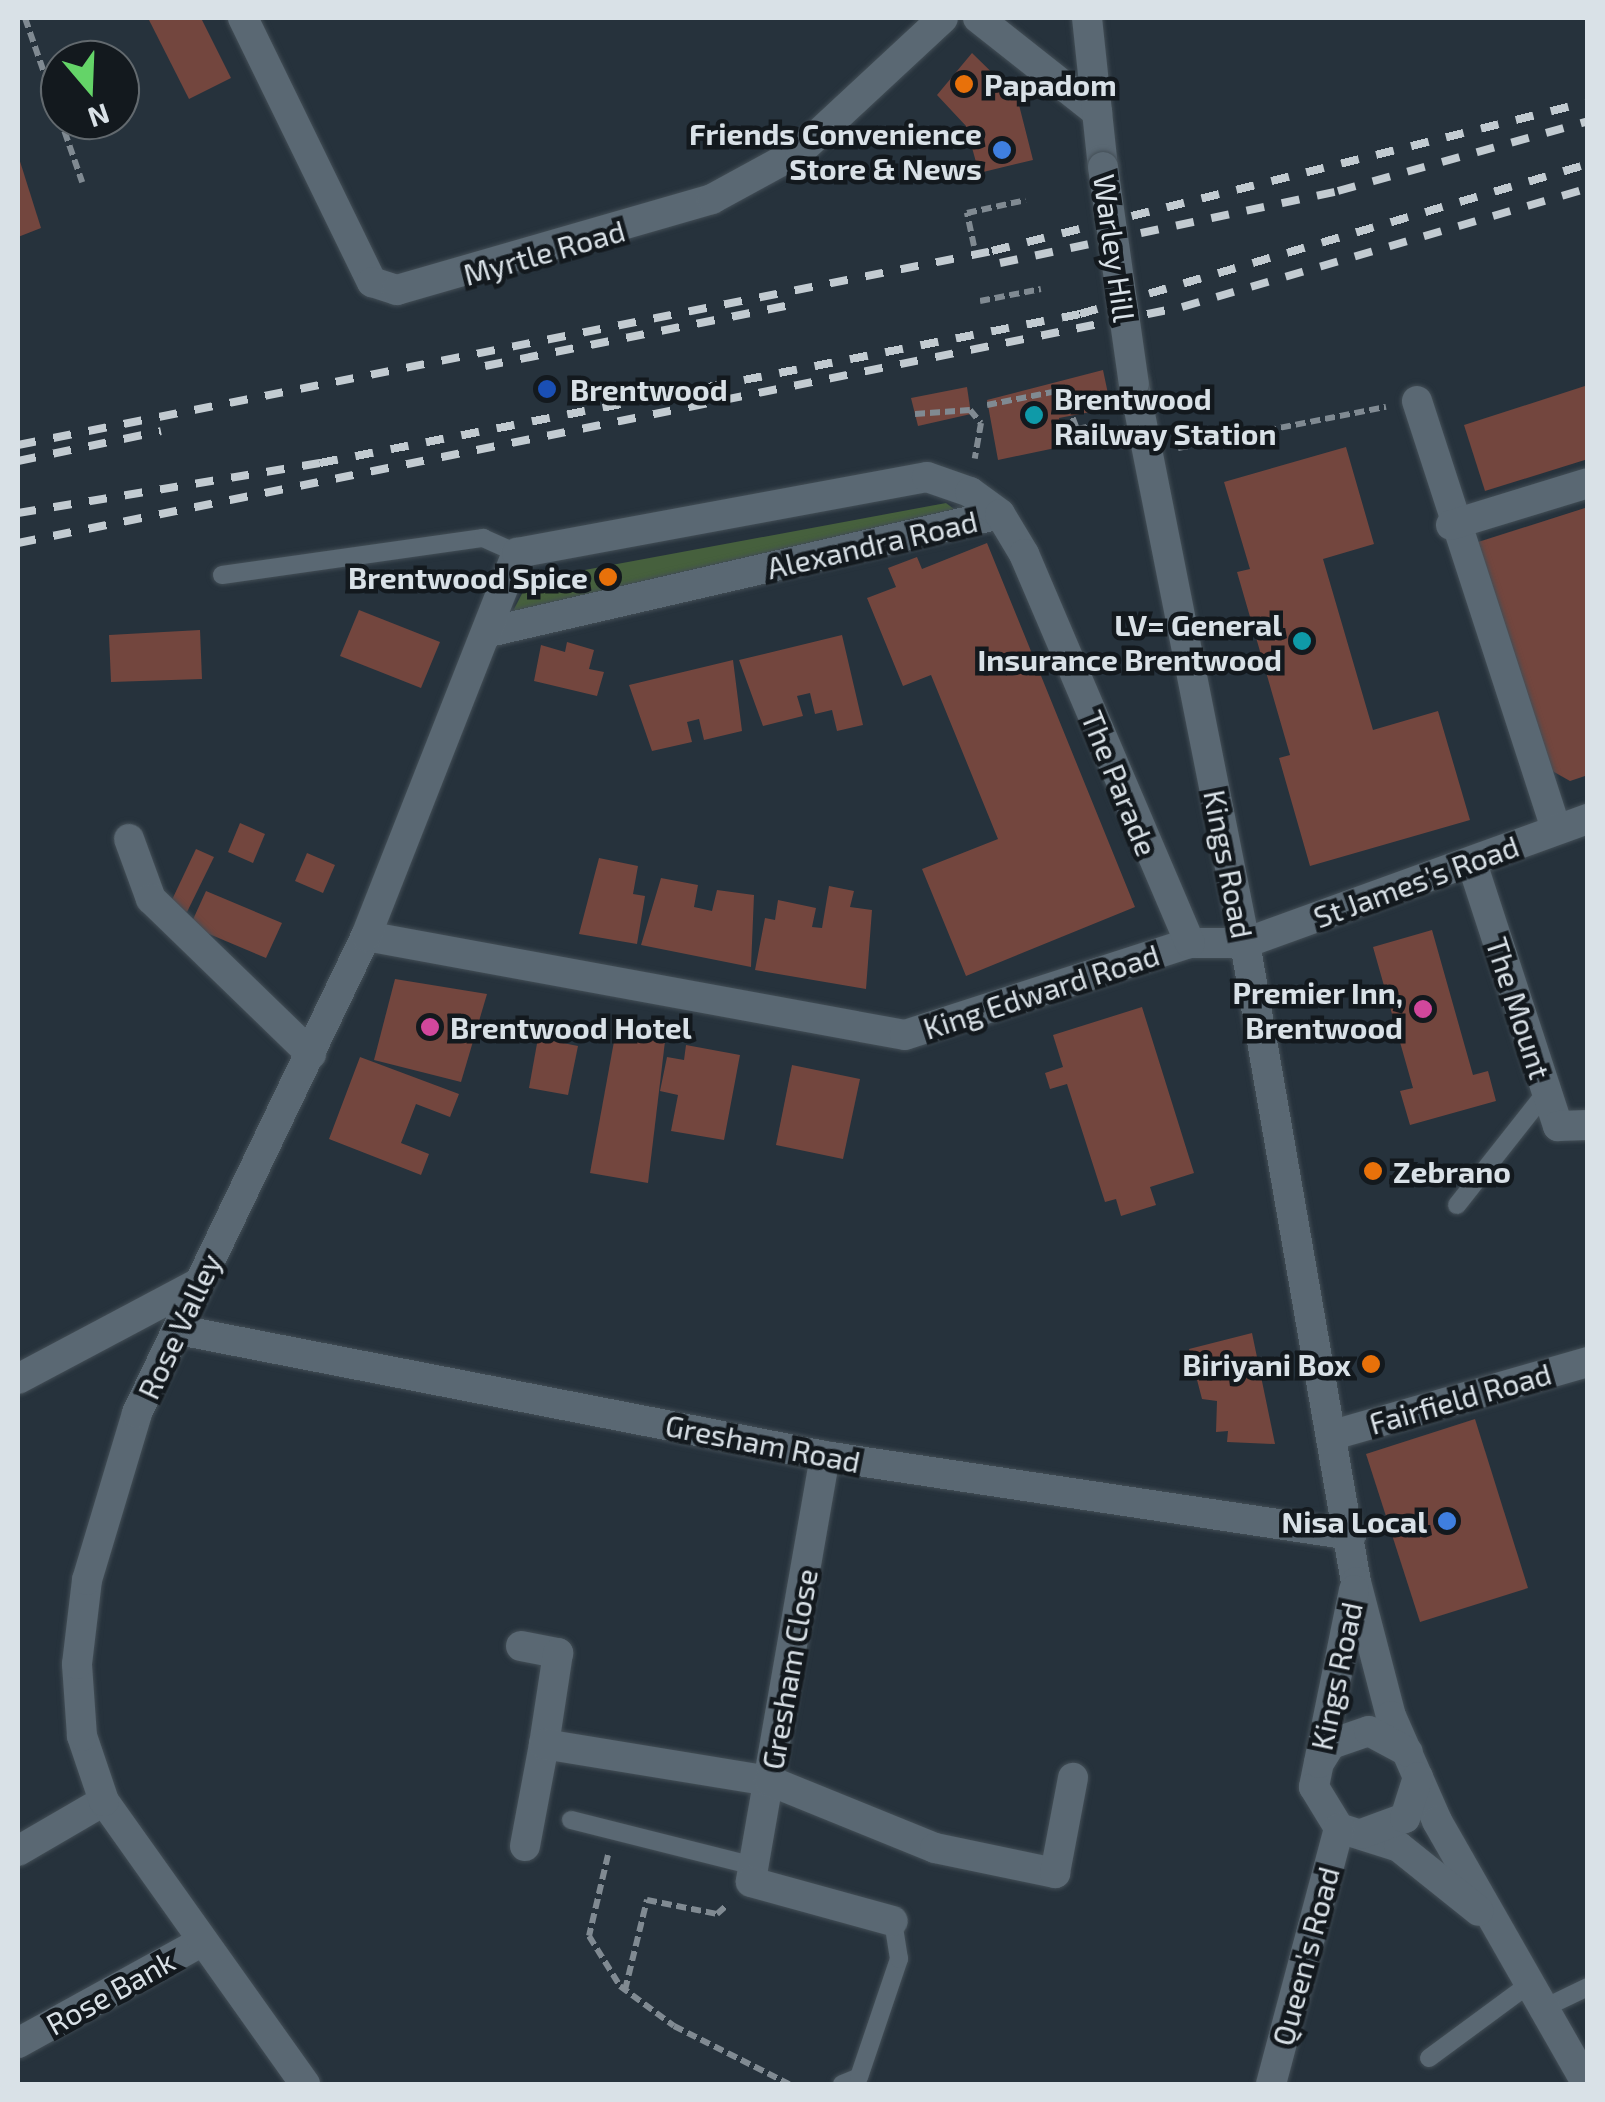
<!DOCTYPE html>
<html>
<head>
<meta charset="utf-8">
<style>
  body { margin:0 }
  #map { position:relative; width:1605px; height:2102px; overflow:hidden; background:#26323c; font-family:"Exo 2",sans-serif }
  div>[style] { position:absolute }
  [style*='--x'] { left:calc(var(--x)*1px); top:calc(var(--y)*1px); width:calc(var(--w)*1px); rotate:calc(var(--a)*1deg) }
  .forest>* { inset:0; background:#46603d }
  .building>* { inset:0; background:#73463e }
  .path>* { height:6px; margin-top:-3px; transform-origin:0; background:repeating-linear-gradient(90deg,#808a92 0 10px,transparent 0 15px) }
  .roads { filter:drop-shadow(0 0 2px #434e56) drop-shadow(0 0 2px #434e56) }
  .lane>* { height:18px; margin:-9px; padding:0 9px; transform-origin:9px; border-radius:9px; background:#5a6873 }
  .street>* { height:30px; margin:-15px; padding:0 15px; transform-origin:15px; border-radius:15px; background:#5a6873 }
  .secondary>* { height:30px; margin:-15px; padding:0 15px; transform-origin:15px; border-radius:15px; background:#5a6873 }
  .rail>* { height:8px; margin-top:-4px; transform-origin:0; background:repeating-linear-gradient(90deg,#c2cbd1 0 18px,transparent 0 36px) }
  .bridges { filter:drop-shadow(0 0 2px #434e56) drop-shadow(0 0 2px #434e56) }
  .secondary-bridge>* { height:30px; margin:-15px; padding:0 15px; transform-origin:15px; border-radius:15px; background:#5a6873 }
  .dots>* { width:28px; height:28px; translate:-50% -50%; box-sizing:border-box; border:5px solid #13191e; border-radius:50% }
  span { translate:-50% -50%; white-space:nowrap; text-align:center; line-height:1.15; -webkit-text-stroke:9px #13191e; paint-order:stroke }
  .poi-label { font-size:30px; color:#d9e1e7; font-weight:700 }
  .left { translate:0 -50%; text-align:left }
  .right { translate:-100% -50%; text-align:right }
  .street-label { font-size:30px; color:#d9e1e7 }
  .frame { position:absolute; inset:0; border:20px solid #d9e1e7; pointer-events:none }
  .north { position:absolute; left:40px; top:40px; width:100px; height:100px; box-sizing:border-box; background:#13191e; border:2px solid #62696e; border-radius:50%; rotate:161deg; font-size:28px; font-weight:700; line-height:40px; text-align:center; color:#d9e1e7 }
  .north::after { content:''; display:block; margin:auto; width:35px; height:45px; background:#64d468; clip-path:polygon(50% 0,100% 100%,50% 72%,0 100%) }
</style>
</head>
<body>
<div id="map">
  <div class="forest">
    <div style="clip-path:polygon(946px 503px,954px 509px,513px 611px,527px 584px,547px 577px)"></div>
  </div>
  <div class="building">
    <div style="clip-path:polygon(148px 18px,201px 18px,231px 78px,189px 99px)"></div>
    <div style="clip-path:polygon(972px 53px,1017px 97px,1033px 160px,979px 173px,966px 126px,937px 95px)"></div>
    <div style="clip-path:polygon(18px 155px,41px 228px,18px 237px)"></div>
    <div style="clip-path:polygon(1103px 370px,1111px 408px,1059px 418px,1065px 446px,998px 460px,987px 400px)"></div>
    <div style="clip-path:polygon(1588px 385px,1588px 459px,1485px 491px,1464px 425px)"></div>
    <div style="clip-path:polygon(967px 387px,971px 414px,918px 426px,911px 398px)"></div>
    <div style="clip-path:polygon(1346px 447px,1374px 544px,1323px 559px,1373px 730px,1438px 711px,1470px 820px,1310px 866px,1279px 758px,1290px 755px,1237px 572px,1250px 569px,1224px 482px)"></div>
    <div style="clip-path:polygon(1588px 507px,1588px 775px,1570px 781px,1547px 768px,1475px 543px)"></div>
    <div style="clip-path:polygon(987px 543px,1135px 907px,966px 976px,922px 869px,998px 839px,931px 675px,903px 686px,867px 598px,896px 587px,888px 568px,917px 557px,922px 569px)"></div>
    <div style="clip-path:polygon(359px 610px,440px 642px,421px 688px,340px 656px)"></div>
    <div style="clip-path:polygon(200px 630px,202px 679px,111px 682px,109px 635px)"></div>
    <div style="clip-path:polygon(842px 635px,863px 725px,837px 731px,832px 710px,815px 714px,810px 693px,797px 696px,803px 716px,763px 726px,739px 660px)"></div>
    <div style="clip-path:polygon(567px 642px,594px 650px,589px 669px,604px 672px,597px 696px,534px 681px,541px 645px,565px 652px)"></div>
    <div style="clip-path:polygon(733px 660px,742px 731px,704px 740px,699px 719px,687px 722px,692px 742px,652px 751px,629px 685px)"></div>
    <div style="clip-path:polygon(240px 823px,265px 834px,253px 863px,228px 852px)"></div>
    <div style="clip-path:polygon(196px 849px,214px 857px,187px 912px,170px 904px)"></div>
    <div style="clip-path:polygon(307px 853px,335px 865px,323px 893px,295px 881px)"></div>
    <div style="clip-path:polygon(599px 858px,638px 866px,633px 894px,645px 896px,637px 944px,579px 934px)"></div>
    <div style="clip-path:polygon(661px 878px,698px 885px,694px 907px,712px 911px,717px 890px,754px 895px,751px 967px,641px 945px)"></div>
    <div style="clip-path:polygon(829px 886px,854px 891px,850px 907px,872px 910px,866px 989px,755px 970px,765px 918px,775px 920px,778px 900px,816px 908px,812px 927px,822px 928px)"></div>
    <div style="clip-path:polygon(206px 891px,282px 923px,266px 958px,190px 926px)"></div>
    <div style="clip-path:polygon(1432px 930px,1473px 1075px,1488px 1071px,1496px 1101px,1410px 1125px,1400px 1091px,1413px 1088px,1373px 947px)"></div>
    <div style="clip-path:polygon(395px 979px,487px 994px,461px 1082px,374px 1060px)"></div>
    <div style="clip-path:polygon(1142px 1007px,1194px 1173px,1150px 1187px,1156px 1205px,1121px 1216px,1116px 1199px,1105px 1202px,1067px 1084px,1050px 1089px,1045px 1073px,1063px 1067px,1053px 1035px)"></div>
    <div style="clip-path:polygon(617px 1025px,666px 1033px,648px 1183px,590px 1173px)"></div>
    <div style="clip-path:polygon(538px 1038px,578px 1046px,568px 1095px,529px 1088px)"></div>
    <div style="clip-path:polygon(686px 1045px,740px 1055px,724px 1140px,671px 1131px,678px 1095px,660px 1091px,667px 1057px,684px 1060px)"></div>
    <div style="clip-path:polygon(360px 1057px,459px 1094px,450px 1117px,416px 1104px,401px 1143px,429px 1154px,421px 1175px,329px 1139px)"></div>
    <div style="clip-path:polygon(792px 1065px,860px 1079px,843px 1159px,776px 1145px)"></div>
    <div style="clip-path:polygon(1252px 1333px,1275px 1444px,1227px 1442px,1228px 1431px,1216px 1432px,1217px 1401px,1202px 1399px,1189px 1349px)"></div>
    <div style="clip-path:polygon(1475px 1419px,1528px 1588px,1420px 1622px,1366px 1454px)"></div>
  </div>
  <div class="path">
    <div style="--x:25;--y:18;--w:174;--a:70.8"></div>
    <div style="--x:974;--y:246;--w:34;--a:-102"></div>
    <div style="--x:967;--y:213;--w:60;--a:-12.4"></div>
    <div style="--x:980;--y:301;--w:62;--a:-11.1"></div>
    <div style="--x:987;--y:405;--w:76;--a:-11.3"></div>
    <div style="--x:1062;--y:390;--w:42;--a:69"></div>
    <div style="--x:1077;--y:429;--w:31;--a:-11"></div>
    <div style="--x:915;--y:414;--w:55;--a:-4.2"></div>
    <div style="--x:970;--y:410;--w:17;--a:50"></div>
    <div style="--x:981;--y:423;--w:36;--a:100"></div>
    <div style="--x:1178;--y:448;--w:212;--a:-11.2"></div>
    <div style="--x:608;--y:1855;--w:83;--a:103.2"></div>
    <div style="--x:589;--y:1936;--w:59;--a:58.2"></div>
    <div style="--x:620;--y:1986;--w:67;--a:36.5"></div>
    <div style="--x:674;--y:2026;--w:129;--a:26.8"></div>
    <div style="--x:625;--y:1990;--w:93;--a:-76.3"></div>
    <div style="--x:647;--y:1900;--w:71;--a:11.3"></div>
    <div style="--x:717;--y:1914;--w:15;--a:-42"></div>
  </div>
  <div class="roads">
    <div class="lane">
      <div style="--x:222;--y:575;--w:264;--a:-8.1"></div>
      <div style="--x:483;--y:538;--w:37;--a:24"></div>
      <div style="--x:1457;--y:1205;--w:145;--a:-51.7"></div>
      <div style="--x:571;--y:1820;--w:189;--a:14.1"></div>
      <div style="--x:1542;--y:2009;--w:51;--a:-25.6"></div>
      <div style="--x:1429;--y:2058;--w:123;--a:-36.4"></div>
      <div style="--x:842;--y:2084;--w:18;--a:-22"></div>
      <div style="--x:859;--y:2077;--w:125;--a:-71.3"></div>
      <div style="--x:899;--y:1959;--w:38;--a:-99"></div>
    </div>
    <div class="street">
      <div style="--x:243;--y:18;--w:294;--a:64"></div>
      <div style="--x:372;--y:282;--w:26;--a:18"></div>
      <div style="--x:397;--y:290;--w:328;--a:-16.1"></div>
      <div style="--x:712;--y:199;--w:100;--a:-28.6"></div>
      <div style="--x:800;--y:151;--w:195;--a:-42.9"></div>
      <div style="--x:978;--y:18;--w:152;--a:38.3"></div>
      <div style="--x:1417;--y:401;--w:449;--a:72"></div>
      <div style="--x:1451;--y:525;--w:143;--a:-17"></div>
      <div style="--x:489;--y:632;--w:524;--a:-13"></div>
      <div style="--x:129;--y:839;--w:64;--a:69.9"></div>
      <div style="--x:151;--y:899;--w:223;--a:44.1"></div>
      <div style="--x:1472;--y:863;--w:277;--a:71.9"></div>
      <div style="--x:1558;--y:1126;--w:30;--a:-2"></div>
      <div style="--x:366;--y:936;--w:548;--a:10.41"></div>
      <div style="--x:905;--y:1035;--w:299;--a:-17.9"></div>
      <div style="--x:1190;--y:943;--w:55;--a:0"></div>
      <div style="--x:1245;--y:943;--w:365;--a:-19.9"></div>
      <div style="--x:179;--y:1330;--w:658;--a:11.04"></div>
      <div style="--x:825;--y:1456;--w:532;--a:8.54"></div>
      <div style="--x:18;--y:1379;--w:203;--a:-28"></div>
      <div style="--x:1333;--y:1435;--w:265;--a:-16"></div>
      <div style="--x:825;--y:1456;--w:432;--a:99.9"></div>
      <div style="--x:751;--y:1882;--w:147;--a:15.4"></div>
      <div style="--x:521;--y:1646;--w:38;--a:11"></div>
      <div style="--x:558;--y:1653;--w:92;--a:98.7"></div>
      <div style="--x:525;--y:1846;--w:104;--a:-79.4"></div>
      <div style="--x:544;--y:1744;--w:229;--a:9.3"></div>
      <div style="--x:770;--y:1781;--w:178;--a:22.1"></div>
      <div style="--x:935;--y:1848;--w:123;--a:11.8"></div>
      <div style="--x:1055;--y:1873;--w:97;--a:-79.3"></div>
      <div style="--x:18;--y:1851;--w:99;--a:-30.2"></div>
      <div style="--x:18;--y:2043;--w:211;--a:-28.9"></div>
      <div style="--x:305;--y:2084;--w:347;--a:-125.4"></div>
      <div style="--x:104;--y:1801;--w:69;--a:-108.7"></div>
      <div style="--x:82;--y:1736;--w:72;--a:-94"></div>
      <div style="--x:77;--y:1664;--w:85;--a:-83.2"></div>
      <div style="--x:87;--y:1580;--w:174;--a:-73.3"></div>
      <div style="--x:137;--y:1413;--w:529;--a:-64.36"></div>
      <div style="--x:366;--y:936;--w:412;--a:-68.5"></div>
      <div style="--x:517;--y:553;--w:417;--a:-10.5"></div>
      <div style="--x:927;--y:477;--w:46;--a:19.2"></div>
      <div style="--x:970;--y:492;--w:37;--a:36"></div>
      <div style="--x:1000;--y:514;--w:47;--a:59"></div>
      <div style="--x:1024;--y:554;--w:423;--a:66.9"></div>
    </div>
    <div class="secondary">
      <div style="--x:1087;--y:18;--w:150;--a:83.9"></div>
      <div style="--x:1134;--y:384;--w:570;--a:78.77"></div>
      <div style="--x:1245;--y:943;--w:649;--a:80.15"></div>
      <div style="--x:1356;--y:1582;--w:138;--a:75.4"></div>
      <div style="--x:1391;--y:1716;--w:115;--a:66.3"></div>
      <div style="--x:1437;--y:1821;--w:303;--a:60.3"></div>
      <div style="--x:1354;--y:1590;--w:201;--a:101.5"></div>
      <div style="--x:1314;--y:1787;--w:48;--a:58.6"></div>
      <div style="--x:1339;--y:1828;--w:63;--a:17.6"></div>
      <div style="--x:1399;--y:1847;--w:102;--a:38.7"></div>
      <div style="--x:1319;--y:1763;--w:22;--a:-58"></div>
      <div style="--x:1331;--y:1744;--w:40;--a:-18.9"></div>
      <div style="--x:1369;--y:1731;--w:44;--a:28.3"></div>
      <div style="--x:1361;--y:1834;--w:47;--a:-20"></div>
      <div style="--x:1405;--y:1818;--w:43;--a:-72.4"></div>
      <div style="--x:1271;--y:2084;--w:265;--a:-75.1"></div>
    </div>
  </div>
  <div class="rail">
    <div style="--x:1000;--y:263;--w:346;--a:-12"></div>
    <div style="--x:1338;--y:191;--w:260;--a:-15.6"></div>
    <div style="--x:485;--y:366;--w:310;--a:-11.3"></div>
    <div style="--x:18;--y:445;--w:993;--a:-11.26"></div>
    <div style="--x:992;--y:251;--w:614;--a:-14.04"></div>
    <div style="--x:18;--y:461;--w:146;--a:-11.8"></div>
    <div style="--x:18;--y:513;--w:306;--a:-9.4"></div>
    <div style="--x:320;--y:463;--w:774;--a:-11.09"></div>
    <div style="--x:1080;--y:314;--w:530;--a:-16.45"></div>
    <div style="--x:18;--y:543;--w:1188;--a:-11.46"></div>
    <div style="--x:1182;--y:307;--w:423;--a:-16.3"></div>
  </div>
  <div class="bridges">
    <div class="secondary-bridge">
      <div style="--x:1103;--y:167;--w:219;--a:81.9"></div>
    </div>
  </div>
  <div class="dots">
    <div style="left:964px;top:84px;background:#e8710a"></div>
    <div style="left:1002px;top:150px;background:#3f7fe0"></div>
    <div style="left:547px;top:389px;background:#1a4fb4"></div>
    <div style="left:1034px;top:415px;background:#0f9aa8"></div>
    <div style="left:608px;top:577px;background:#e8710a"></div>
    <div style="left:1302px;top:641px;background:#0f9aa8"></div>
    <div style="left:1423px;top:1009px;background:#d1479c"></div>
    <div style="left:430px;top:1027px;background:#d1479c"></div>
    <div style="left:1373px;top:1171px;background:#e8710a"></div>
    <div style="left:1371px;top:1364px;background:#e8710a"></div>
    <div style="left:1447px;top:1521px;background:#3f7fe0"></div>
  </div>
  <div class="poi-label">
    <span class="left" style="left:984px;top:84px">Papadom</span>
    <span class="right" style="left:982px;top:150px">Friends Convenience<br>Store &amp; News</span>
    <span class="left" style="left:570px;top:389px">Brentwood</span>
    <span class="left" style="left:1054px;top:415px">Brentwood<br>Railway Station</span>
    <span class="right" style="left:588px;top:577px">Brentwood Spice</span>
    <span class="right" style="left:1282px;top:641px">LV= General<br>Insurance Brentwood</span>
    <span class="right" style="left:1403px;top:1009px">Premier Inn,<br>Brentwood</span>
    <span class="left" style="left:450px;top:1027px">Brentwood Hotel</span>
    <span class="left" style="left:1393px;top:1171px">Zebrano</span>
    <span class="right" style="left:1351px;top:1364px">Biriyani Box</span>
    <span class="right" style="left:1427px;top:1521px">Nisa Local</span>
  </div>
  <div class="street-label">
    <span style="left:1115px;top:248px;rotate:82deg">Warley Hill</span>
    <span style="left:544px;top:252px;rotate:-16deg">Myrtle Road</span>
    <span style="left:872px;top:544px;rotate:-13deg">Alexandra Road</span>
    <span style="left:1120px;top:783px;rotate:68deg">The Parade</span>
    <span style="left:1229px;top:864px;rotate:79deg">Kings Road</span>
    <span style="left:1416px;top:881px;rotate:-20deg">St James's Road</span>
    <span style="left:1041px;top:991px;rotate:-18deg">King Edward Road</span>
    <span style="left:1519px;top:1008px;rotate:72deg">The Mount</span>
    <span style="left:179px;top:1326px;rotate:-65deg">Rose Valley</span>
    <span style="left:1460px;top:1398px;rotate:-16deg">Fairfield Road</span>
    <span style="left:763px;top:1443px;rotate:11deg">Gresham Road</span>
    <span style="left:789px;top:1669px;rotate:-80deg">Gresham Close</span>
    <span style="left:1336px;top:1676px;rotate:-78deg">Kings Road</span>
    <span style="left:1305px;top:1956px;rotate:-75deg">Queen's Road</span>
    <span style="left:110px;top:1992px;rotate:-29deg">Rose Bank</span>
  </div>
  <div class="frame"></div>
  <div class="north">N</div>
</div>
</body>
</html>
